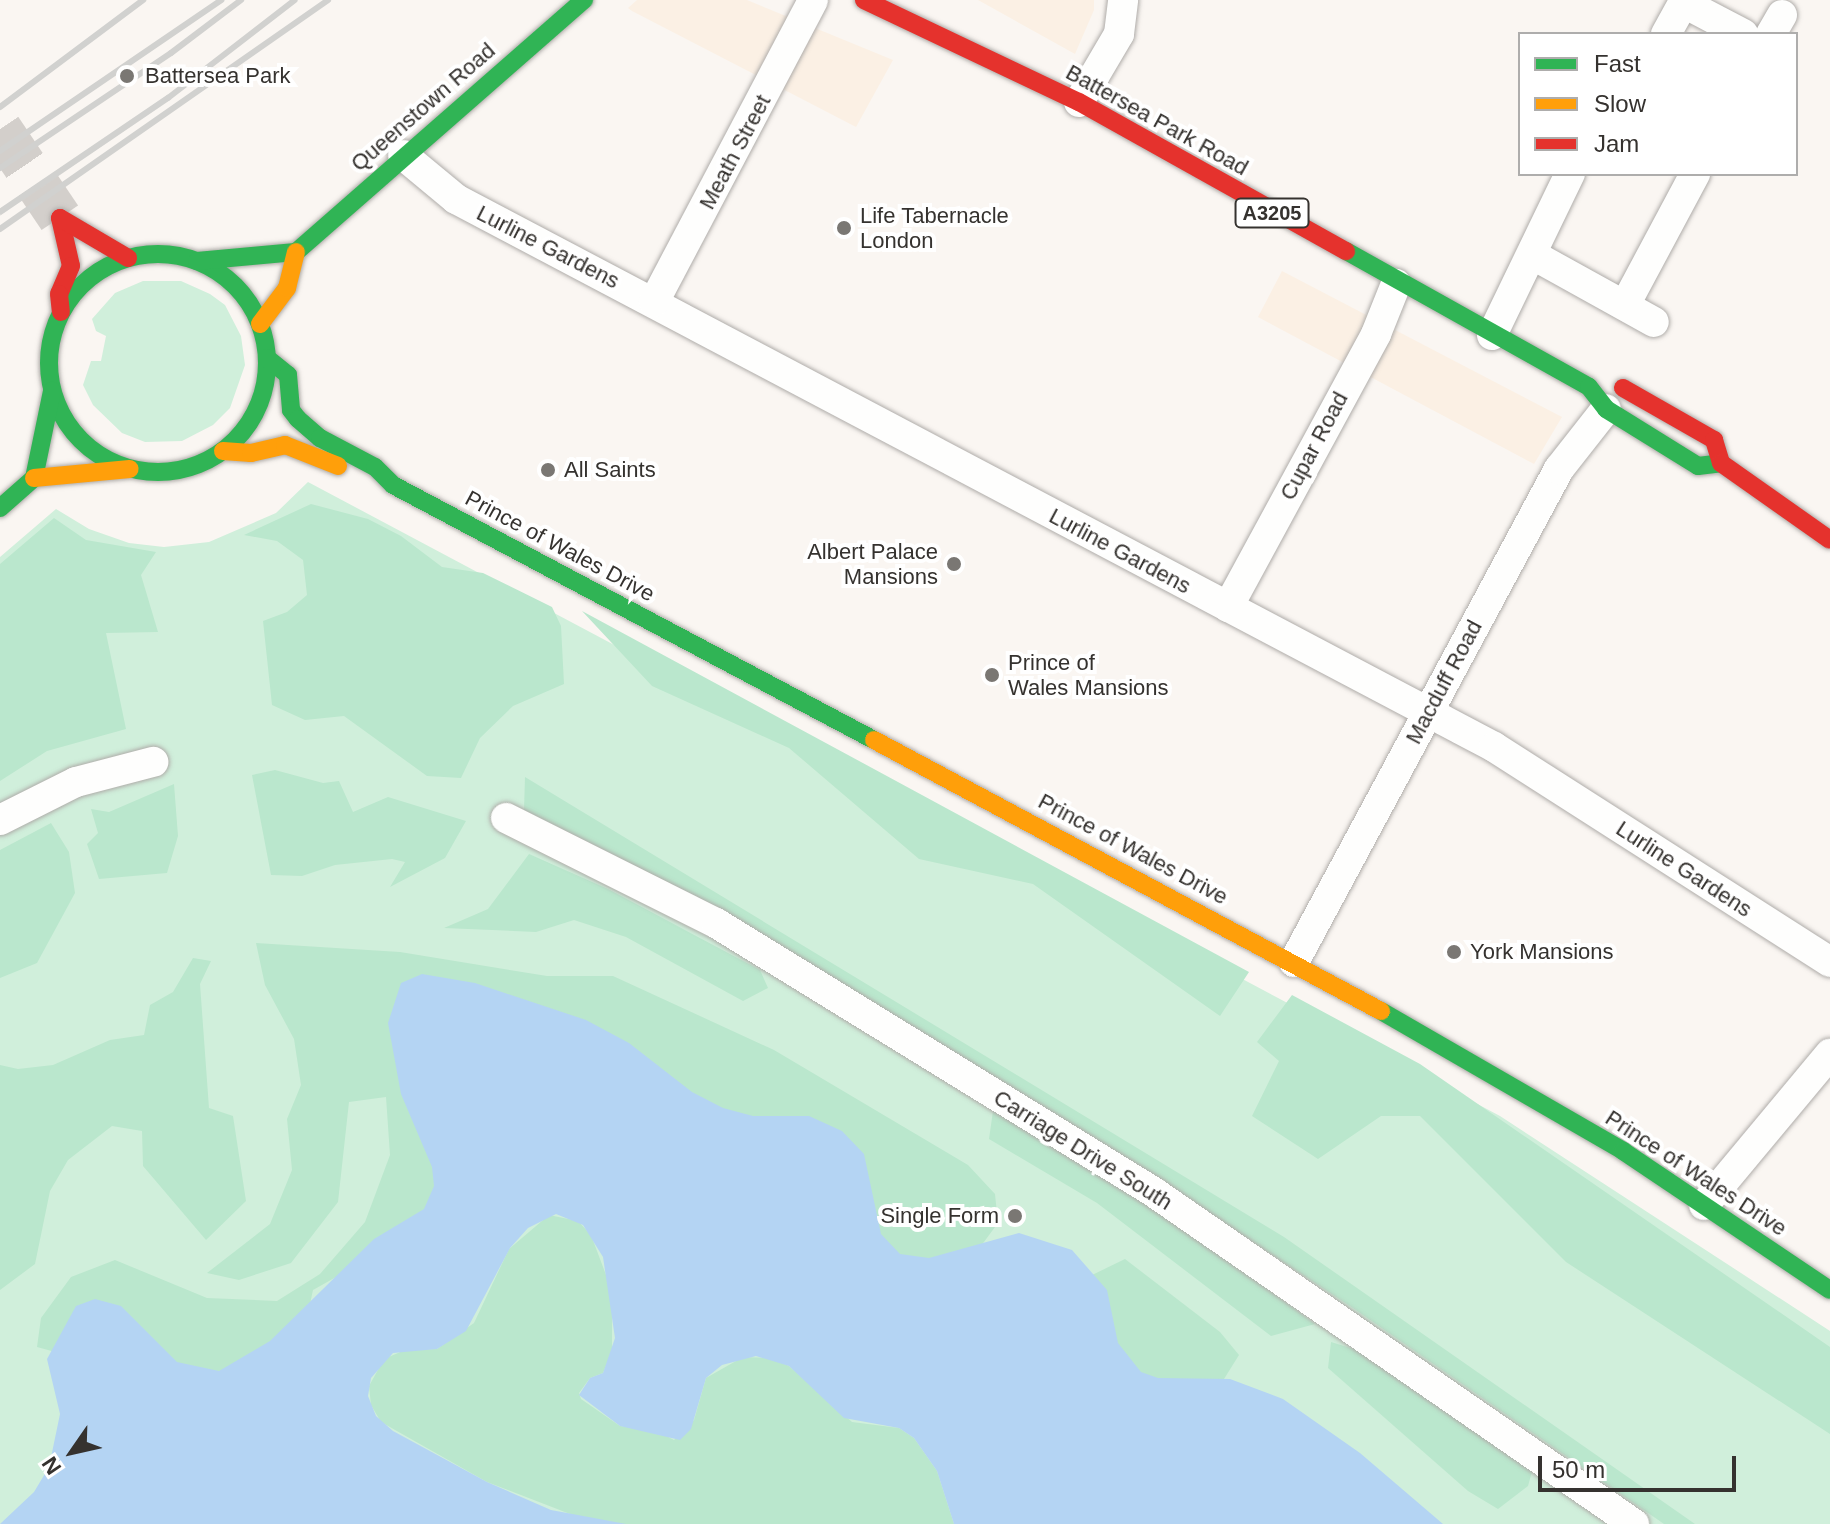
<!DOCTYPE html>
<html>
<head>
<meta charset="utf-8">
<style>
  body { margin:0 }
  #map { position:relative; width:1830px; height:1524px; overflow:hidden; background:#faf6f2; font-family:Arial,sans-serif }
  div>[style] { position:absolute }
  [style*='--x'] { left:calc(var(--x)*1px); top:calc(var(--y)*1px); width:calc(var(--w)*1px); rotate:calc(var(--a)*1deg) }
  .commercial>* { inset:0; background:#fbf0e4 }
  .green>* { inset:0; background:#d0efdb }
  .forest>* { inset:0; background:#bae7cd }
  .water>* { inset:0; background:#b4d4f3 }
  .secondary-tunnel>* { height:44px; margin-top:-22px; transform-origin:0; background:repeating-linear-gradient(90deg,#d3cfcb 0 44px,transparent 0 66px) }
  .roads { filter:drop-shadow(0 0 2px #afaca9) drop-shadow(0 0 2px #afaca9) }
  .street>* { height:30px; margin:-15px; padding:0 15px; transform-origin:15px; border-radius:15px; background:#fefefd }
  .fast>* { height:18px; margin:-9px; padding:0 9px; transform-origin:9px; border-radius:9px; background:#30b455 }
  .fast>.ring { margin:-9px; padding:0; box-sizing:content-box; background:none; border:18px solid #30b455; border-radius:50% }
  .slow>* { height:18px; margin:-9px; padding:0 9px; transform-origin:9px; border-radius:9px; background:#ff9f0a }
  .jam>* { height:18px; margin:-9px; padding:0 9px; transform-origin:9px; border-radius:9px; background:#e5322d }
  .rail>* { height:6px; margin:-3px; padding:0 3px; transform-origin:3px; border-radius:3px; background:#d1d1cf }
  .dots>* { width:22px; height:22px; translate:-50% -50%; box-sizing:border-box; border:4px solid #fff; border-radius:50% }
  span { translate:-50% -50%; white-space:nowrap; text-align:center; line-height:1.15; -webkit-text-stroke:8px #fff; paint-order:stroke }
  .shield-label span { padding:2px 6px; background:#fff; border:2px solid; border-radius:6px; -webkit-text-stroke-width:0 }
  .shield-label { font-size:20px; color:#35322f; font-weight:700 }
  .poi-label { font-size:22px; color:#35322f }
  .left { translate:0 -50%; text-align:left }
  .right { translate:-100% -50%; text-align:right }
  .street-label { font-size:22px; color:#35322f }
  .legend { position:absolute; left:1518px; top:32px; width:280px; height:144px; box-sizing:border-box; background:#fff; border:2px solid #aeadac; margin:0; padding:10px 14px; list-style:none; font-size:24px; color:#35322f }
  .legend li { display:flex; align-items:center; gap:16px; height:40px }
  .legend b { width:40px; border:2px solid #aeadac }
  .north { position:absolute; left:32px; top:1412px; width:80px; height:80px; -webkit-text-stroke:6px #fff; paint-order:stroke; rotate:236deg; font-size:22px; font-weight:700; line-height:32px; text-align:center; color:#35322f }
  .north::after { content:''; display:block; margin:auto; width:28px; height:36px; background:#35322f; clip-path:polygon(50% 0,100% 100%,50% 72%,0 100%) }
  .scale { position:absolute; left:1538px; top:1456px; width:198px; height:36px; box-sizing:border-box; border:4px solid #35322f; border-top:0; padding-left:10px; font-size:24px; line-height:28px; white-space:nowrap; color:#35322f; -webkit-text-stroke:6px #fff; paint-order:stroke }
</style>
</head>
<body>
<div id="map">
  <div class="commercial">
    <div style="clip-path:polygon(637px 0,747px 0,893px 60px,856px 127px,632px 11px,628px 8px)"></div>
    <div style="clip-path:polygon(978px 0,1094px 0,1094px 10px,1075px 54px)"></div>
    <div style="clip-path:polygon(1282px 271px,1562px 417px,1534px 464px,1258px 317px)"></div>
  </div>
  <div class="green">
    <div style="clip-path:polygon(143px 281px,181px 281px,210px 294px,225px 305px,241px 336px,245px 365px,230px 408px,213px 425px,182px 441px,145px 442px,122px 433px,93px 405px,83px 385px,91px 361px,101px 361px,106px 336px,96px 331px,92px 319px,115px 293px)"></div>
    <div style="clip-path:polygon(308px 482px,1500px 1116px,1830px 1331px,1830px 1524px,0 1524px,0 557px,56px 509px,89px 529px,129px 543px,164px 547px,209px 542px,276px 513px)"></div>
  </div>
  <div class="forest">
    <div style="clip-path:polygon(311px 504px,368px 519px,401px 536px,442px 567px,483px 573px,552px 607px,561px 626px,564px 684px,513px 706px,480px 738px,461px 778px,427px 776px,344px 716px,305px 720px,272px 705px,263px 621px,287px 612px,307px 595px,303px 560px,277px 541px,244px 535px)"></div>
    <div style="clip-path:polygon(54px 518px,86px 540px,156px 552px,141px 575px,158px 632px,106px 633px,126px 729px,47px 751px,0 781px,0 564px)"></div>
    <div style="clip-path:polygon(582px 611px,1249px 972px,1220px 1016px,1033px 884px,919px 859px,789px 748px,652px 686px)"></div>
    <div style="clip-path:polygon(275px 770px,323px 783px,339px 781px,353px 812px,388px 797px,466px 821px,445px 858px,390px 887px,405px 862px,392px 859px,335px 865px,302px 876px,271px 875px,252px 775px)"></div>
    <div style="clip-path:polygon(525px 777px,1284px 1237px,1695px 1524px,1664px 1524px,1353px 1308px,1141px 1168px,524px 810px)"></div>
    <div style="clip-path:polygon(174px 784px,178px 836px,167px 873px,99px 879px,87px 844px,98px 833px,91px 809px,109px 812px)"></div>
    <div style="clip-path:polygon(51px 823px,69px 852px,75px 893px,37px 963px,0 978px,0 850px)"></div>
    <div style="clip-path:polygon(529px 854px,608px 889px,760px 970px,768px 988px,743px 1001px,626px 937px,574px 920px,536px 932px,444px 928px,488px 909px)"></div>
    <div style="clip-path:polygon(256px 943px,400px 952px,547px 976px,613px 976px,774px 1050px,968px 1165px,995px 1194px,998px 1223px,978px 1250px,976px 1268px,442px 1191px,432px 1223px,313px 1290px,303px 1337px,220px 1397px,37px 1347px,41px 1318px,71px 1277px,115px 1260px,207px 1298px,277px 1301px,320px 1274px,365px 1222px,390px 1155px,386px 1097px,349px 1102px,338px 1202px,291px 1263px,239px 1280px,207px 1273px,270px 1224px,292px 1170px,287px 1119px,301px 1085px,294px 1039px,265px 985px)"></div>
    <div style="clip-path:polygon(193px 958px,211px 961px,200px 984px,209px 1108px,233px 1116px,246px 1201px,206px 1240px,143px 1166px,142px 1131px,112px 1126px,68px 1160px,50px 1191px,35px 1264px,0 1290px,0 1065px,18px 1069px,53px 1065px,110px 1040px,144px 1035px,150px 1005px,173px 992px)"></div>
    <div style="clip-path:polygon(1292px 995px,1420px 1064px,1830px 1347px,1830px 1434px,1566px 1262px,1420px 1116px,1381px 1116px,1318px 1159px,1252px 1116px,1279px 1061px,1257px 1042px)"></div>
    <div style="clip-path:polygon(993px 1111px,1154px 1206px,1315px 1324px,1271px 1336px,1097px 1203px,989px 1139px)"></div>
    <div style="clip-path:polygon(549px 1215px,578px 1221px,591px 1235px,612px 1291px,612px 1351px,603px 1373px,590px 1378px,579px 1393px,581px 1399px,620px 1426px,657px 1431px,674px 1440px,694px 1420px,706px 1378px,743px 1357px,770px 1358px,789px 1366px,852px 1422px,899px 1428px,914px 1438px,937px 1471px,954px 1524px,617px 1524px,583px 1519px,487px 1482px,381px 1422px,371px 1405px,369px 1386px,384px 1359px,405px 1350px,437px 1349px,474px 1323px,509px 1249px)"></div>
    <div style="clip-path:polygon(1125px 1259px,1220px 1332px,1239px 1355px,1219px 1387px,1131px 1376px,1090px 1276px)"></div>
    <div style="clip-path:polygon(1331px 1342px,1360px 1351px,1533px 1468px,1528px 1486px,1498px 1509px,1468px 1491px,1328px 1368px)"></div>
  </div>
  <div class="water">
    <div style="clip-path:polygon(422px 974px,475px 983px,586px 1020px,629px 1043px,692px 1092px,723px 1108px,753px 1116px,809px 1116px,842px 1131px,864px 1154px,881px 1234px,900px 1254px,929px 1258px,1019px 1233px,1072px 1250px,1107px 1290px,1118px 1343px,1141px 1372px,1158px 1378px,1230px 1379px,1283px 1399px,1360px 1453px,1443px 1524px,954px 1524px,937px 1471px,914px 1438px,899px 1428px,844px 1418px,789px 1366px,756px 1356px,722px 1365px,706px 1378px,691px 1429px,680px 1440px,620px 1426px,579px 1395px,590px 1378px,603px 1373px,615px 1338px,603px 1257px,583px 1225px,556px 1214px,528px 1228px,510px 1248px,466px 1331px,437px 1349px,393px 1353px,371px 1378px,368px 1396px,376px 1416px,393px 1431px,487px 1482px,551px 1510px,626px 1524px,0 1524px,34px 1492px,49px 1467px,60px 1414px,47px 1359px,76px 1306px,95px 1299px,121px 1306px,177px 1362px,219px 1371px,270px 1341px,374px 1239px,424px 1209px,434px 1186px,432px 1167px,401px 1094px,388px 1023px,401px 983px)"></div>
  </div>
  <div class="secondary-tunnel">
    <div style="--x:0;--y:129;--w:107;--a:56"></div>
  </div>
  <div class="roads">
    <div class="street">
      <div style="--x:1684;--y:3;--w:67;--a:27.7"></div>
      <div style="--x:1666;--y:34;--w:39;--a:-61"></div>
      <div style="--x:1771;--y:34;--w:22;--a:-60"></div>
      <div style="--x:1079;--y:102;--w:79;--a:-59.5"></div>
      <div style="--x:1119;--y:34;--w:34;--a:-83"></div>
      <div style="--x:403;--y:155;--w:69;--a:39.7"></div>
      <div style="--x:456;--y:199;--w:1174;--a:27.83"></div>
      <div style="--x:1494;--y:747;--w:399;--a:32.6"></div>
      <div style="--x:1533;--y:255;--w:138;--a:29"></div>
      <div style="--x:654;--y:302;--w:341;--a:-62.2"></div>
      <div style="--x:1625;--y:305;--w:149;--a:-61.9"></div>
      <div style="--x:1492;--y:335;--w:179;--a:-64.2"></div>
      <div style="--x:1228;--y:607;--w:311;--a:-61.5"></div>
      <div style="--x:1376;--y:334;--w:54;--a:-68.2"></div>
      <div style="--x:506;--y:818;--w:235;--a:26.6"></div>
      <div style="--x:716;--y:923;--w:512;--a:31.58"></div>
      <div style="--x:1152;--y:1191;--w:586;--a:34.64"></div>
      <div style="--x:0;--y:820;--w:85;--a:-26.6"></div>
      <div style="--x:76;--y:782;--w:80;--a:-14.6"></div>
      <div style="--x:1294;--y:962;--w:560;--a:-61.74"></div>
      <div style="--x:1559;--y:469;--w:76;--a:-51.9"></div>
      <div style="--x:1704;--y:1205;--w:197;--a:-50.2"></div>
    </div>
    <div class="fast">
      <div style="--x:1346;--y:251;--w:278;--a:29.2"></div>
      <div style="--x:1589;--y:387;--w:28;--a:52"></div>
      <div style="--x:1606;--y:409;--w:108;--a:31.8"></div>
      <div style="--x:1698;--y:466;--w:23;--a:-7"></div>
      <div class="ring" style="left:49px;top:254px;width:200px;height:200px"></div>
      <div style="--x:197;--y:261;--w:99;--a:-5.2"></div>
      <div style="--x:296;--y:252;--w:383;--a:-41.2"></div>
      <div style="--x:267;--y:358;--w:27;--a:39"></div>
      <div style="--x:288;--y:375;--w:35;--a:85"></div>
      <div style="--x:291;--y:410;--w:11;--a:52"></div>
      <div style="--x:298;--y:419;--w:29;--a:41"></div>
      <div style="--x:320;--y:438;--w:62;--a:27.8"></div>
      <div style="--x:375;--y:467;--w:25;--a:45"></div>
      <div style="--x:393;--y:485;--w:544;--a:27.93"></div>
      <div style="--x:0;--y:508;--w:45;--a:-41.4"></div>
      <div style="--x:34;--y:478;--w:89;--a:-78.3"></div>
      <div style="--x:1381;--y:1011;--w:280;--a:30"></div>
      <div style="--x:1623;--y:1151;--w:249;--a:33.9"></div>
    </div>
    <div class="slow">
      <div style="--x:260;--y:324;--w:45;--a:-53.1"></div>
      <div style="--x:287;--y:288;--w:37;--a:-76"></div>
      <div style="--x:223;--y:451;--w:28;--a:4"></div>
      <div style="--x:251;--y:453;--w:35;--a:-13"></div>
      <div style="--x:285;--y:445;--w:57;--a:21.6"></div>
      <div style="--x:34;--y:478;--w:96;--a:-5.4"></div>
      <div style="--x:874;--y:740;--w:575;--a:28.13"></div>
    </div>
    <div class="jam">
      <div style="--x:864;--y:0;--w:238;--a:25.4"></div>
      <div style="--x:1079;--y:102;--w:306;--a:29.2"></div>
      <div style="--x:60;--y:218;--w:49;--a:77.1"></div>
      <div style="--x:71;--y:266;--w:30;--a:113"></div>
      <div style="--x:59;--y:294;--w:18;--a:84"></div>
      <div style="--x:60;--y:218;--w:79;--a:30.5"></div>
      <div style="--x:1623;--y:388;--w:105;--a:29.7"></div>
      <div style="--x:1714;--y:440;--w:24;--a:73"></div>
      <div style="--x:1721;--y:463;--w:133;--a:35.2"></div>
    </div>
  </div>
  <div class="rail">
    <div style="--x:0;--y:107;--w:179;--a:-36.8"></div>
    <div style="--x:0;--y:151;--w:268;--a:-34.3"></div>
    <div style="--x:0;--y:168;--w:206;--a:-33.9"></div>
    <div style="--x:171;--y:53;--w:88;--a:-37.1"></div>
    <div style="--x:0;--y:212;--w:203;--a:-34.2"></div>
    <div style="--x:168;--y:98;--w:160;--a:-37.7"></div>
    <div style="--x:0;--y:229;--w:400;--a:-34.9"></div>
  </div>
  <div class="dots">
    <div style="left:127px;top:76px;background:#7a7773"></div>
    <div style="left:844px;top:228px;background:#7a7773"></div>
    <div style="left:548px;top:470px;background:#7a7773"></div>
    <div style="left:954px;top:564px;background:#7a7773"></div>
    <div style="left:992px;top:675px;background:#7a7773"></div>
    <div style="left:1454px;top:952px;background:#7a7773"></div>
    <div style="left:1015px;top:1216px;background:#7a7773"></div>
  </div>
  <div class="shield-label">
    <span style="left:1272px;top:213px">A3205</span>
  </div>
  <div class="poi-label">
    <span class="left" style="left:145px;top:76px">Battersea Park</span>
    <span class="left" style="left:860px;top:228px">Life Tabernacle<br>London</span>
    <span class="left" style="left:564px;top:470px">All Saints</span>
    <span class="right" style="left:938px;top:564px">Albert Palace<br>Mansions</span>
    <span class="left" style="left:1008px;top:675px">Prince of<br>Wales Mansions</span>
    <span class="left" style="left:1470px;top:952px">York Mansions</span>
    <span class="right" style="left:999px;top:1216px">Single Form</span>
  </div>
  <div class="street-label">
    <span style="left:423px;top:107px;rotate:-41deg">Queenstown Road</span>
    <span style="left:1157px;top:120px;rotate:29deg">Battersea Park Road</span>
    <span style="left:735px;top:152px;rotate:-62deg">Meath Street</span>
    <span style="left:548px;top:247px;rotate:27deg">Lurline Gardens</span>
    <span style="left:1314px;top:446px;rotate:-62deg">Cupar Road</span>
    <span style="left:560px;top:546px;rotate:28deg">Prince of Wales Drive</span>
    <span style="left:1120px;top:551px;rotate:28deg">Lurline Gardens</span>
    <span style="left:1444px;top:682px;rotate:-62deg">Macduff Road</span>
    <span style="left:1133px;top:849px;rotate:28deg">Prince of Wales Drive</span>
    <span style="left:1684px;top:869px;rotate:33deg">Lurline Gardens</span>
    <span style="left:1083px;top:1150px;rotate:32deg">Carriage Drive South</span>
    <span style="left:1696px;top:1173px;rotate:33deg">Prince of Wales Drive</span>
  </div>
  <ul class="legend">
  <li><b style="height:10px;background:#30b455"></b>Fast</li>
  <li><b style="height:10px;background:#ff9f0a"></b>Slow</li>
  <li><b style="height:10px;background:#e5322d"></b>Jam</li>
  </ul>
  <div class="north">N</div>
  <div class="scale">50 m</div>
</div>
</body>
</html>
